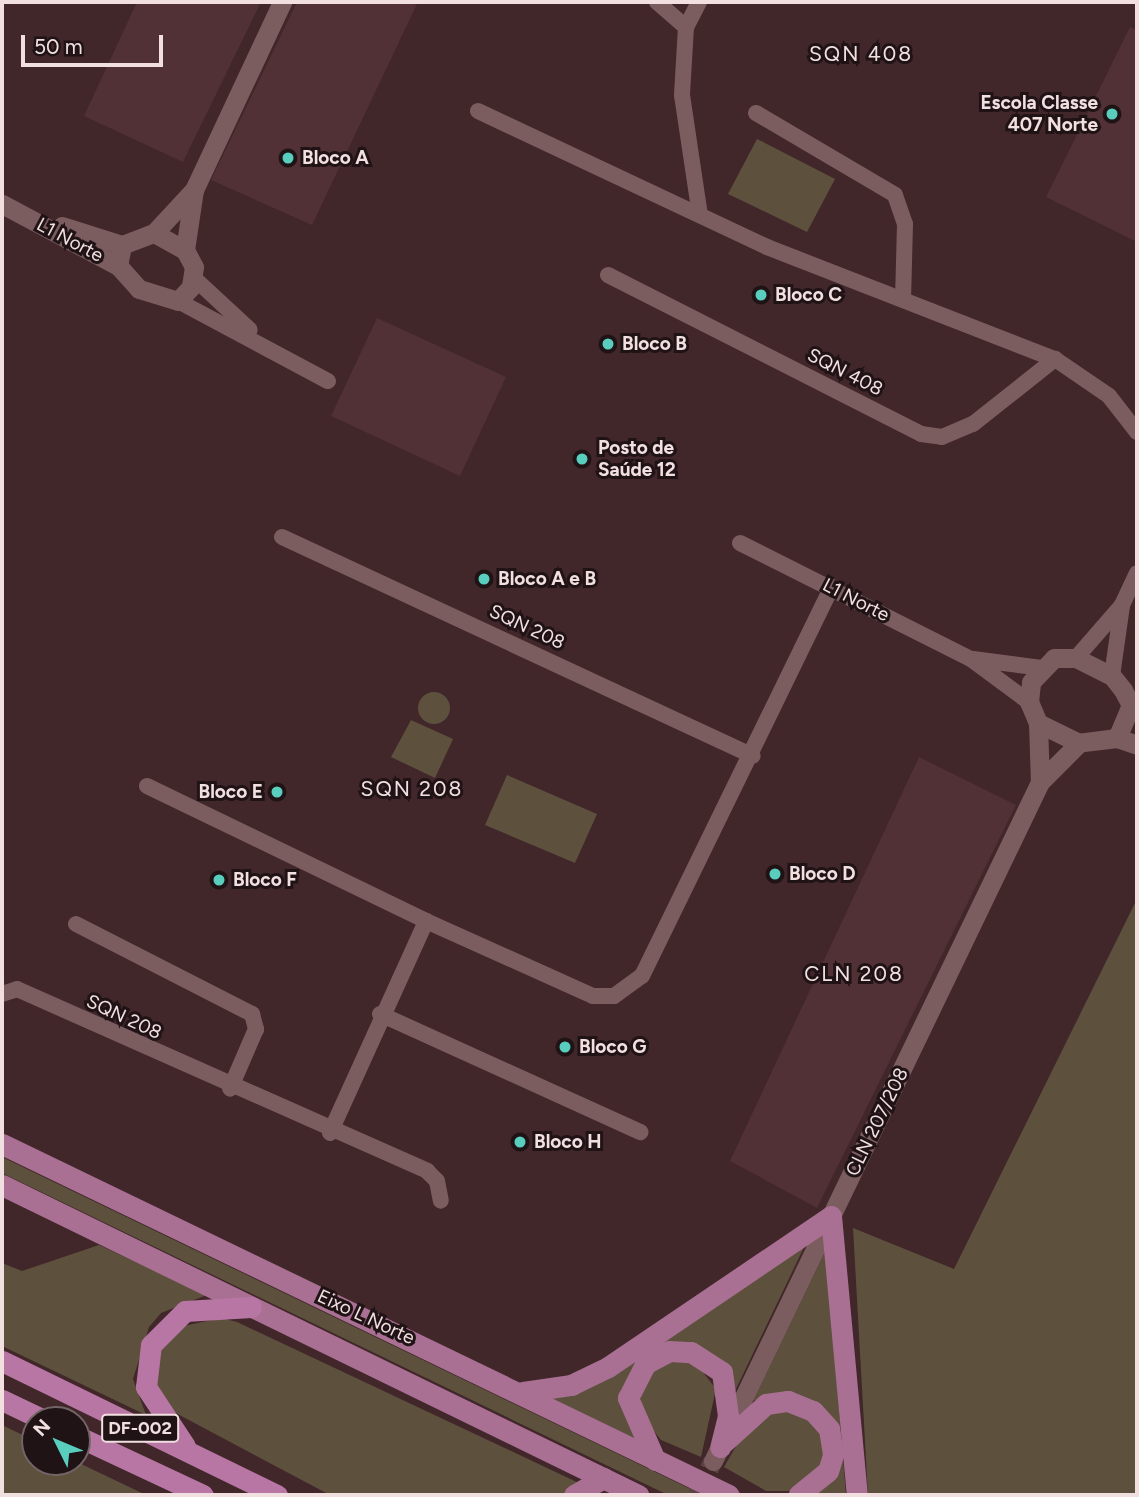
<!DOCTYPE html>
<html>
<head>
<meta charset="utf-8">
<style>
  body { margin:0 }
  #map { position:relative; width:1139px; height:1497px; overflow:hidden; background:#41262a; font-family:Figtree,sans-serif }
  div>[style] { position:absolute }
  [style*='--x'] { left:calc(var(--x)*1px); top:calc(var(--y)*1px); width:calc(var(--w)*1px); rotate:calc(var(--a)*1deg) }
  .built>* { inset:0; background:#513136 }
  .green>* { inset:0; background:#5d513d }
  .round { border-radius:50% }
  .tertiary-tunnel>* { height:19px; margin-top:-9.5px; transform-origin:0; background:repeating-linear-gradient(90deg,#5c4245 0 19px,transparent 0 29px) }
  .minor>* { height:16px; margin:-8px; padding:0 8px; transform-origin:8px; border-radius:8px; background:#7b5d60 }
  .tertiary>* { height:19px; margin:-9.5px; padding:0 9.5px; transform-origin:9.5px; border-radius:9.5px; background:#7b5d60 }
  .primary>* { height:21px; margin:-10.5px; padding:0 10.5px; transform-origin:10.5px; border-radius:10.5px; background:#a97093 }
  .trunk>* { height:21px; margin:-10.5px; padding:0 10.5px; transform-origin:10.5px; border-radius:10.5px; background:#b876a4 }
  .dots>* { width:19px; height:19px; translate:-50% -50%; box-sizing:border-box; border:4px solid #1f1315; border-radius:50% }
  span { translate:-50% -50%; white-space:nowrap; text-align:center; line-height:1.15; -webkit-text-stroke:6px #1f1315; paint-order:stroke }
  .shield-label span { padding:2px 5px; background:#1f1315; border:2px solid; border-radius:5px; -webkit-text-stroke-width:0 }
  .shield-label { font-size:18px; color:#f2e0e1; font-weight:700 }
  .poi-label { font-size:19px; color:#f2e0e1; font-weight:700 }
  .right { translate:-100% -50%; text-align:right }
  .left { translate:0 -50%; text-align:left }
  .street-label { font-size:19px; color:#f2e0e1 }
  .neighbourhood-label { font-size:21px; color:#f2e0e1; letter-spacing:2px }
  .frame { position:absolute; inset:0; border:4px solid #f2e0e1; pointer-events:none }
  .north { position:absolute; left:21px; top:1406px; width:70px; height:70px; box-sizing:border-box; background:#1f1315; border:2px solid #736567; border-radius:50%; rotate:313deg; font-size:19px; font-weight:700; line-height:28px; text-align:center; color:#f2e0e1 }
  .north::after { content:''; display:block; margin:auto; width:24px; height:32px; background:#59cebe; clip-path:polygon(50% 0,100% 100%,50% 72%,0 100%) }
  .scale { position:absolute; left:21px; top:35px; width:142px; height:32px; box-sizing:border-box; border:4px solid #f2e0e1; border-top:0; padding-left:9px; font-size:21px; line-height:24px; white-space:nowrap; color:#f2e0e1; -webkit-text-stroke:5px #1f1315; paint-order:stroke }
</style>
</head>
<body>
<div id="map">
  <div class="built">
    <div style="clip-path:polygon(137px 2px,261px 2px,183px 162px,84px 116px)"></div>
    <div style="clip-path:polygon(297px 2px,418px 2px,312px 225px,211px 180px)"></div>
    <div style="clip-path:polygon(1130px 27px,1137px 30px,1137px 242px,1046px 197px)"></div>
    <div style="clip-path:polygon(377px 318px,506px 377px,460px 476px,331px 416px)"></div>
    <div style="clip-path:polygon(919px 757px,1016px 805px,817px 1208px,730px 1161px)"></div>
  </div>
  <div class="green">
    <div style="clip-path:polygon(757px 139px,835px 179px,807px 232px,728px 194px)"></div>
    <div class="round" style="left:418px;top:692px;width:32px;height:32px"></div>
    <div style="clip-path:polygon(411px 720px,453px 739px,435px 778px,391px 757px)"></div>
    <div style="clip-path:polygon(507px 775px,597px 814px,575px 863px,485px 825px)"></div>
    <div style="clip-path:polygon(1137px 899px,1137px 1495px,868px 1495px,853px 1228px,954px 1269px)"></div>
    <div style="clip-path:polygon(2px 1157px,703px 1495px,668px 1495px,2px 1173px)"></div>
    <div style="clip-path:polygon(806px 1243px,735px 1391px,731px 1379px,675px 1345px,621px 1401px,636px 1439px,544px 1395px)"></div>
    <div style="clip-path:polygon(99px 1245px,207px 1295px,161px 1313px,149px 1327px,133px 1379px,146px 1415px,2px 1346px,2px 1263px,22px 1271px)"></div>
    <div style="clip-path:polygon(826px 1250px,846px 1495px,817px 1495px,833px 1475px,834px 1429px,764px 1397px,753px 1401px)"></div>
    <div style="clip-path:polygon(221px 1318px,237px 1322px,581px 1484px,561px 1495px,330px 1495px,170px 1410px,156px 1385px,162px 1348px,179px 1327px)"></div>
    <div style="clip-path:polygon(671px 1360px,695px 1362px,716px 1389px,701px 1457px,661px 1440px,639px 1413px,642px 1377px)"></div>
    <div style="clip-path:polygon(769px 1411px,801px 1411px,821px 1430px,827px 1461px,793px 1491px,766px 1491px,724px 1467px,751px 1420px)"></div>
    <div style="clip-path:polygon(2px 1425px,35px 1441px,35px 1462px,77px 1462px,146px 1495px,2px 1495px)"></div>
  </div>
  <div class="tertiary-tunnel">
    <div style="--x:697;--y:1495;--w:38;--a:-65"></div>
  </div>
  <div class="minor">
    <div style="--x:657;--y:2;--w:38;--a:41"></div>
    <div style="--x:699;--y:2;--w:28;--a:117"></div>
    <div style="--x:686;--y:27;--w:68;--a:93.4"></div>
    <div style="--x:682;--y:95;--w:121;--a:81.5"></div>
    <div style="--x:478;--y:111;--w:319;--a:25.2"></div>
    <div style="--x:767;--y:247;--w:309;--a:21.3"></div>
    <div style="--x:1055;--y:359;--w:65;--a:34.4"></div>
    <div style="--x:1109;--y:396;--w:46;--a:52.1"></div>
    <div style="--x:756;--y:113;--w:161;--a:30.5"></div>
    <div style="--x:895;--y:195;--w:31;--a:71"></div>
    <div style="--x:905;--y:224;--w:74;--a:91.5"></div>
    <div style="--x:608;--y:275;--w:351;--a:26.9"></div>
    <div style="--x:921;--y:434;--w:21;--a:8"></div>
    <div style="--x:942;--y:437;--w:34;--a:-23"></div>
    <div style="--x:973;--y:424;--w:105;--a:-38.4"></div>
    <div style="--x:194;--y:278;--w:76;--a:42.9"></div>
    <div style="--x:178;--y:301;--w:170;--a:28.1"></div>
    <div style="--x:282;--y:537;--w:519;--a:24.94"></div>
    <div style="--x:740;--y:543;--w:258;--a:26.7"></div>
    <div style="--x:971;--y:659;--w:72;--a:36.6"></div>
    <div style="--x:1076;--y:658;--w:70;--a:-49"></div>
    <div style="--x:1122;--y:605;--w:35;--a:-65"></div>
    <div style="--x:973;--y:659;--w:69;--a:7.5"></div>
    <div style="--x:1112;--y:676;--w:71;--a:-81.9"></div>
    <div style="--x:147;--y:786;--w:310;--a:25.8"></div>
    <div style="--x:426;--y:921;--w:183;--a:24.2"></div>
    <div style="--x:593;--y:996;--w:21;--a:0"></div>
    <div style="--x:614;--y:996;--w:34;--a:-36"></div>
    <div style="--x:642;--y:976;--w:433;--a:-64"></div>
    <div style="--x:76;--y:924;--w:198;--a:27.1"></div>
    <div style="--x:252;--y:1014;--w:16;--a:75"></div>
    <div style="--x:256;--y:1029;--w:65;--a:113.4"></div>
    <div style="--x:2;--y:994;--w:16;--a:-18"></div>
    <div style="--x:17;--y:989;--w:449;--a:23.9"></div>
    <div style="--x:427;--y:1171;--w:14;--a:45"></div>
    <div style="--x:437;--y:1181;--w:20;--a:79"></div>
    <div style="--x:380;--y:1014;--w:286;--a:24.4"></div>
    <div style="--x:330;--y:1133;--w:233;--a:-65.6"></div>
  </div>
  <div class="tertiary">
    <div style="--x:2;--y:204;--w:132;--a:28.1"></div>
    <div style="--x:62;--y:226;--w:63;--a:17.6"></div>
    <div style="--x:154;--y:233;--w:35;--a:29"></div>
    <div style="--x:185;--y:250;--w:19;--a:62"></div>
    <div style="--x:194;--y:267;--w:20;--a:99"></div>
    <div style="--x:191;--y:287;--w:19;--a:133"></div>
    <div style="--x:178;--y:301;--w:41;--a:-162.9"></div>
    <div style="--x:139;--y:289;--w:31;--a:-132"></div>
    <div style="--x:118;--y:266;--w:21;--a:-79"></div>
    <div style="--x:122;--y:245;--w:34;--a:-21"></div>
    <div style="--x:154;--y:233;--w:59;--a:-47.1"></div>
    <div style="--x:185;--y:250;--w:61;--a:-81.5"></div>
    <div style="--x:194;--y:190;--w:208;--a:-64.9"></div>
    <div style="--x:1054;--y:658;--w:22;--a:0"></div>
    <div style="--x:1076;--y:658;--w:40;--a:26.6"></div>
    <div style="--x:1112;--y:676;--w:18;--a:52"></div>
    <div style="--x:1123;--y:690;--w:17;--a:62"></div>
    <div style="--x:1131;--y:705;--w:36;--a:113"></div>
    <div style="--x:1117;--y:738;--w:38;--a:173"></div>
    <div style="--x:1079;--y:743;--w:46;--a:-154"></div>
    <div style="--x:1038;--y:723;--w:23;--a:-113"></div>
    <div style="--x:1029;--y:702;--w:20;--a:-84"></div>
    <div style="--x:1031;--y:682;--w:33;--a:-46"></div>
    <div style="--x:1038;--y:723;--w:59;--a:88.1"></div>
    <div style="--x:1117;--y:738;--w:21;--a:19"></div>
    <div style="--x:713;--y:1461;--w:754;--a:-64.28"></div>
    <div style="--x:1040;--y:782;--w:55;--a:-45"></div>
  </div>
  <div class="primary">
    <div style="--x:2;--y:1144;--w:807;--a:25.77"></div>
    <div style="--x:2;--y:1185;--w:708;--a:25.99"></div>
    <div style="--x:831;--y:1216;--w:280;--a:84.7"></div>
    <div style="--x:523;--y:1392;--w:49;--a:-8.3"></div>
    <div style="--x:571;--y:1385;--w:41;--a:-25.9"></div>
    <div style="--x:608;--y:1367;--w:269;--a:-34.1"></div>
    <div style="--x:723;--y:1443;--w:58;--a:-42.2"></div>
    <div style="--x:766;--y:1404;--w:22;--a:-8"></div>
    <div style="--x:788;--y:1401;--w:27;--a:22"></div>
    <div style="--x:813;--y:1411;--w:24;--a:48"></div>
    <div style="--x:829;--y:1429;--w:26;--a:81"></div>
    <div style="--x:833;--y:1455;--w:17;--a:107"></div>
    <div style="--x:828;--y:1471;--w:38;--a:141"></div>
    <div style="--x:655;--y:1460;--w:68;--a:-113.5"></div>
    <div style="--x:628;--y:1398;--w:38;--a:-63"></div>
    <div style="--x:645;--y:1364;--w:27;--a:-28"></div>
    <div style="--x:669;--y:1351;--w:22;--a:3"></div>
    <div style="--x:691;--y:1352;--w:37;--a:33"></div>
    <div style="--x:722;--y:1372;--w:44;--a:82.2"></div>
    <div style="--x:728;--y:1416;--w:32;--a:104"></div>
    <div style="--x:574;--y:1495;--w:34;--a:-30"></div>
  </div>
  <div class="trunk">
    <div style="--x:2;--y:1361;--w:306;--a:26"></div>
    <div style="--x:2;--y:1400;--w:47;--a:25.5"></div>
    <div style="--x:77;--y:1436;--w:139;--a:25.1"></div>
    <div style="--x:185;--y:1446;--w:71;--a:-123.5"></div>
    <div style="--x:146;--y:1387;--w:42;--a:-83.2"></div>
    <div style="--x:151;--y:1345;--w:48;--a:-45"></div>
    <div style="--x:185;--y:1311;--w:66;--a:-3.5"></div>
  </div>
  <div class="dots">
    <div style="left:1112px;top:114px;background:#59cebe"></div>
    <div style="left:288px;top:158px;background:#59cebe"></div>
    <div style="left:761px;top:295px;background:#59cebe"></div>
    <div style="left:608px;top:344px;background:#59cebe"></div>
    <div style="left:582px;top:459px;background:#59cebe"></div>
    <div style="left:484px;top:579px;background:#59cebe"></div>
    <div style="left:277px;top:792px;background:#59cebe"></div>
    <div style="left:775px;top:874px;background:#59cebe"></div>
    <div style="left:219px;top:880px;background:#59cebe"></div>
    <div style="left:565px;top:1047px;background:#59cebe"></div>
    <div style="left:520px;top:1142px;background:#59cebe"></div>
  </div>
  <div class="shield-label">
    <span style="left:140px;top:1428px">DF-002</span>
  </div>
  <div class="poi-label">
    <span class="right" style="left:1098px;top:114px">Escola Classe<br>407 Norte</span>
    <span class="left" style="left:302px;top:158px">Bloco A</span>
    <span class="left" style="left:775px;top:295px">Bloco C</span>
    <span class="left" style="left:622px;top:344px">Bloco B</span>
    <span class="left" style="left:598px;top:459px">Posto de<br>Saúde 12</span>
    <span class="left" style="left:498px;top:579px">Bloco A e B</span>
    <span class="right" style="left:263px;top:792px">Bloco E</span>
    <span class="left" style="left:789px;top:874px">Bloco D</span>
    <span class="left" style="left:233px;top:880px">Bloco F</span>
    <span class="left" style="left:579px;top:1047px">Bloco G</span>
    <span class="left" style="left:534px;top:1142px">Bloco H</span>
  </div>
  <div class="street-label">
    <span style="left:70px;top:240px;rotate:28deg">L1 Norte</span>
    <span style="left:845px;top:372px;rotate:27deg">SQN 408</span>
    <span style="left:856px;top:600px;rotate:27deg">L1 Norte</span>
    <span style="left:527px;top:627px;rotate:25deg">SQN 208</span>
    <span style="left:124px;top:1017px;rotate:25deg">SQN 208</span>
    <span style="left:877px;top:1122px;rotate:-64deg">CLN 207/208</span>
    <span style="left:366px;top:1317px;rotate:25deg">Eixo L Norte</span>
  </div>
  <div class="neighbourhood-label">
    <span style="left:861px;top:54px">SQN 408</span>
    <span style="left:412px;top:789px">SQN 208</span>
    <span style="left:854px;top:974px">CLN 208</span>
  </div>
  <div class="frame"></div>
  <div class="north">N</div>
  <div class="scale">50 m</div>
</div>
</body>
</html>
